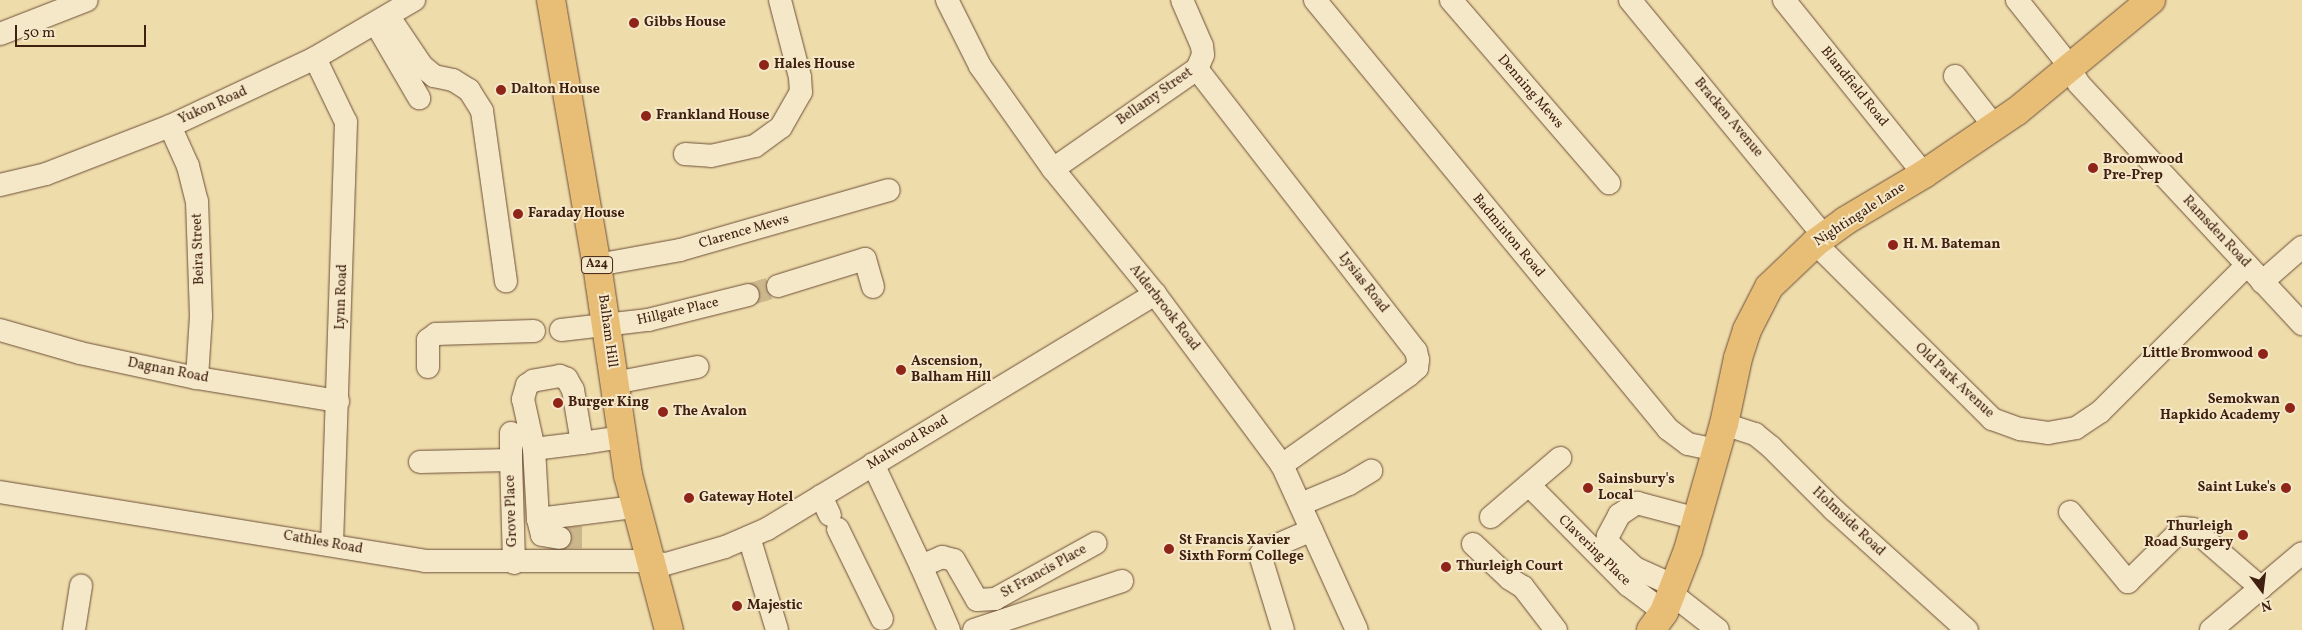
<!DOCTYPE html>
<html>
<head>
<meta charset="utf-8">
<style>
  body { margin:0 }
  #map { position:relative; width:2302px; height:630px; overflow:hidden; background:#efdcab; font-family:Vollkorn,serif }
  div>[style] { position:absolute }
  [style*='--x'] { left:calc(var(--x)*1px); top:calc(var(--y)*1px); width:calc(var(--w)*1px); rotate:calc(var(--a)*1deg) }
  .minor-tunnel>* { height:22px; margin-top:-11px; transform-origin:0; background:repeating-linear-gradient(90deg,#ccb68c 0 22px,transparent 0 33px) }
  .roads { filter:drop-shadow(0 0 1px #6c4f38) drop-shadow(0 0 1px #6c4f38) }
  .minor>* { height:22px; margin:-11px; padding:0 11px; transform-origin:11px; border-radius:11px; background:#f5e8c8 }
  .major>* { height:28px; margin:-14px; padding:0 14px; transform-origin:14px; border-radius:14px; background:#e8be76 }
  .highway>* { height:28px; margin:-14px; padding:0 14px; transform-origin:14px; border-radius:14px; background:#e8be76 }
  .dots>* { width:14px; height:14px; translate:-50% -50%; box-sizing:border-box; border:2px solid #f5e8c8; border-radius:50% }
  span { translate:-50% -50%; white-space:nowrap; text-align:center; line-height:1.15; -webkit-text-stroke:4px #f5e8c8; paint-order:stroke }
  .shield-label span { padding:1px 4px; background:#f5e8c8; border:1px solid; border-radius:4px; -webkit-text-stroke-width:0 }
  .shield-label { font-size:12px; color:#402011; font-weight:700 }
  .poi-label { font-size:14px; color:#402011; font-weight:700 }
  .left { translate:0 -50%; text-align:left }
  .right { translate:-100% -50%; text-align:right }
  .street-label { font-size:14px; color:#402011 }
  .north { position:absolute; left:2237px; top:565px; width:50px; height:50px; -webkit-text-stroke:4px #f5e8c8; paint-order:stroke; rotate:165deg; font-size:14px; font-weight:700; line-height:20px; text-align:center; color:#402011 }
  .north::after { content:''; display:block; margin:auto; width:18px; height:22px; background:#402011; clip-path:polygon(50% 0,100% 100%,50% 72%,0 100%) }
  .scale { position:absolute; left:15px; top:25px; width:131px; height:22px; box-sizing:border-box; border:2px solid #402011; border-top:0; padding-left:6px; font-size:15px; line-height:18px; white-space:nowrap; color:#402011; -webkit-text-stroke:4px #f5e8c8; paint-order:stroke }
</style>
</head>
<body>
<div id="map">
  <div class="minor-tunnel">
    <div style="--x:748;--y:295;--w:31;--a:-17"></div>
    <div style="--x:560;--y:538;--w:27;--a:-2"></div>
  </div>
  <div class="roads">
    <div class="minor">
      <div style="--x:947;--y:0;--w:74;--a:63.4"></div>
      <div style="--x:980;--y:66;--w:126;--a:54.7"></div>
      <div style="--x:1053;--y:169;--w:161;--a:50.8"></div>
      <div style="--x:1155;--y:294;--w:213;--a:53.4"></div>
      <div style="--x:1282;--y:465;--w:181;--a:65.6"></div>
      <div style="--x:1315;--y:0;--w:556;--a:50.55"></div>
      <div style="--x:1668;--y:429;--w:25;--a:37"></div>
      <div style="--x:1688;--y:444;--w:29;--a:12"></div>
      <div style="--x:1451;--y:0;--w:242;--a:49.2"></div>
      <div style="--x:1630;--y:0;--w:306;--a:50.6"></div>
      <div style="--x:1784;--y:0;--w:223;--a:51.2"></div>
      <div style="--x:2017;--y:0;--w:75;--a:51.5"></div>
      <div style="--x:2064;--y:59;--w:29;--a:59"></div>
      <div style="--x:2079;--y:84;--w:328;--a:47.1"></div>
      <div style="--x:389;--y:17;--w:59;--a:56"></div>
      <div style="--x:422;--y:66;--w:16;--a:40"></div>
      <div style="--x:434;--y:76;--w:19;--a:12"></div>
      <div style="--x:453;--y:80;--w:19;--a:32"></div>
      <div style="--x:469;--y:90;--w:25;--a:58"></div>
      <div style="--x:482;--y:111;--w:172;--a:82"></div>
      <div style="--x:376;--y:24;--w:86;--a:59.8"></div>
      <div style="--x:0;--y:34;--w:93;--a:-21.3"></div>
      <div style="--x:315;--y:58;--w:71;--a:64.2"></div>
      <div style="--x:346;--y:122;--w:422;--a:91.9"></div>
      <div style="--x:1197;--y:69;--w:357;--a:52.2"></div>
      <div style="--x:1416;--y:351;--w:9;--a:77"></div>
      <div style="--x:1418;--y:360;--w:8;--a:97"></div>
      <div style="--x:1417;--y:368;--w:11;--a:139"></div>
      <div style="--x:1409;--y:375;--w:156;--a:144.7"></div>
      <div style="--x:1955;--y:76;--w:63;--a:52"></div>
      <div style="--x:170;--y:126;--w:44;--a:65.8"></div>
      <div style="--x:188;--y:166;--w:36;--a:76"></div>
      <div style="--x:197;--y:201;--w:115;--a:88"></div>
      <div style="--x:201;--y:316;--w:62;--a:93.7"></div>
      <div style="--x:685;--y:154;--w:26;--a:4"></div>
      <div style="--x:711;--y:156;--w:45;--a:-12.8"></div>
      <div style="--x:755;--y:146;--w:32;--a:-36"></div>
      <div style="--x:781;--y:127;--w:40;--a:-60.3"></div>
      <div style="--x:801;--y:92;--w:15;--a:-94"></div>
      <div style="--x:800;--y:77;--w:80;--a:-104.6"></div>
      <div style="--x:1053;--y:169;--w:175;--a:-34.8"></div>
      <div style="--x:1197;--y:69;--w:15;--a:-67"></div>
      <div style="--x:1203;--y:55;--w:9;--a:-96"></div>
      <div style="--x:1202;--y:46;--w:50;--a:-113.5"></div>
      <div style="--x:0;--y:185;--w:47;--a:-13.4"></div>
      <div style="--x:46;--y:174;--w:133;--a:-21.2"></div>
      <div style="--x:170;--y:126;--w:160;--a:-25.1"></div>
      <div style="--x:315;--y:58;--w:115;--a:-30.4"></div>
      <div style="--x:1815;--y:243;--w:250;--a:44.8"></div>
      <div style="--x:1992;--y:419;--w:30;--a:20"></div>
      <div style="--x:2020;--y:429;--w:28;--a:8"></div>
      <div style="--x:2048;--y:433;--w:28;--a:-10"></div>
      <div style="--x:2076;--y:428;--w:29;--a:-34"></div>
      <div style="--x:2100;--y:412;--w:208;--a:-45"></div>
      <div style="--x:597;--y:265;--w:84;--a:-10.2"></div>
      <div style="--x:680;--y:250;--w:217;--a:-16"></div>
      <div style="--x:2262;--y:282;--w:53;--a:-41.2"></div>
      <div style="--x:778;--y:286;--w:91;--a:-17.2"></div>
      <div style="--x:865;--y:259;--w:29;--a:74"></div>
      <div style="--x:0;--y:330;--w:83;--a:16"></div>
      <div style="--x:80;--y:353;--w:120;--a:12.1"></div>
      <div style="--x:197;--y:378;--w:143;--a:9.3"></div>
      <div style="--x:561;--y:330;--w:88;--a:-6.6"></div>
      <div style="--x:648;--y:320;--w:103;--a:-14"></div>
      <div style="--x:428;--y:367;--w:27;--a:-90"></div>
      <div style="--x:428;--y:340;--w:10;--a:-37"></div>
      <div style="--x:436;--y:334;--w:98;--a:-1.8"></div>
      <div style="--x:614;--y:383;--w:85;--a:-10.9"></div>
      <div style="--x:1724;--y:424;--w:33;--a:18"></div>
      <div style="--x:1755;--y:434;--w:21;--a:39"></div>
      <div style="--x:1771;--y:447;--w:89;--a:45"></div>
      <div style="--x:1834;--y:510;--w:179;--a:42.1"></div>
      <div style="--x:511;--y:433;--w:27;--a:90"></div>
      <div style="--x:582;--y:443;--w:54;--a:-99.6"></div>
      <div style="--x:573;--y:390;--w:13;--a:-119"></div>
      <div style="--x:567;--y:379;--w:8;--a:-157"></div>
      <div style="--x:560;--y:376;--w:27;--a:170"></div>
      <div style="--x:533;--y:381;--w:7;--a:146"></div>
      <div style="--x:527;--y:385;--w:15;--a:106"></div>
      <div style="--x:523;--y:399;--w:51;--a:77.6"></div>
      <div style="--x:534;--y:449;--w:48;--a:-7.1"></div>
      <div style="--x:582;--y:443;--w:40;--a:-8.5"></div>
      <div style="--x:534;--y:449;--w:70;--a:86.7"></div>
      <div style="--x:538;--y:519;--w:98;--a:-7.1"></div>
      <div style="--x:420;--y:462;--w:91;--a:-1.3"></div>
      <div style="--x:511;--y:460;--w:103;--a:88.3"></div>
      <div style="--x:873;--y:464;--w:113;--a:64.8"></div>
      <div style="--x:921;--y:566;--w:23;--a:-23"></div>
      <div style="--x:942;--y:557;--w:12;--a:14"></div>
      <div style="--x:954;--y:560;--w:46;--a:60.1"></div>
      <div style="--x:977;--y:600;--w:18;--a:-3"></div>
      <div style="--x:995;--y:599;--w:115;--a:-29"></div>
      <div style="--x:1529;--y:485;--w:141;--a:45.3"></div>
      <div style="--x:1628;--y:585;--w:45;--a:36.9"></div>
      <div style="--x:0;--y:492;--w:431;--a:9.2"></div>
      <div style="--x:425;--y:561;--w:214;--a:0"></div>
      <div style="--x:639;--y:561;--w:27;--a:6"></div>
      <div style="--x:666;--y:564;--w:61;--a:-16.1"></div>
      <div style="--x:725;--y:547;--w:46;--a:-23.2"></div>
      <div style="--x:767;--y:529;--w:454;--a:-31.2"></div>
      <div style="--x:821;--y:496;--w:21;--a:65"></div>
      <div style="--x:1301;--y:504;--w:52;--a:-22.6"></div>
      <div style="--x:1349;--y:484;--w:26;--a:-31"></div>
      <div style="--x:2070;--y:512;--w:91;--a:50.4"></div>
      <div style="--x:2128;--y:582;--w:77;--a:-44.5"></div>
      <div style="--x:2183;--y:528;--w:10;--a:6"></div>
      <div style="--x:2193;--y:529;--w:90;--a:40.9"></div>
      <div style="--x:1491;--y:517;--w:91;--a:-40.5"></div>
      <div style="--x:538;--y:519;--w:16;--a:76"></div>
      <div style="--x:542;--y:535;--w:18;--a:9"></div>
      <div style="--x:838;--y:529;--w:100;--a:63.9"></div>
      <div style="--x:749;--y:537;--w:97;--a:73.2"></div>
      <div style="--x:1473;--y:544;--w:51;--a:43.4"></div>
      <div style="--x:1510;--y:579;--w:15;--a:32"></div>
      <div style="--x:1523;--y:587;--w:54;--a:52.5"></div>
      <div style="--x:921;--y:566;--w:70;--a:66.4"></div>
      <div style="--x:1675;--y:586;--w:44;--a:-155.8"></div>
      <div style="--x:1635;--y:568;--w:38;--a:-137"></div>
      <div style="--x:1607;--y:542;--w:6;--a:-81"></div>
      <div style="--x:1608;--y:536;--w:24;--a:-62"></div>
      <div style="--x:1619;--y:515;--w:22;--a:-34"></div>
      <div style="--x:1637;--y:503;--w:62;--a:14.9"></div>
      <div style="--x:1672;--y:594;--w:58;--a:38"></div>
      <div style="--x:74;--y:630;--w:45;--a:-81"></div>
      <div style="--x:974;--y:630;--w:156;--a:-18.3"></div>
      <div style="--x:1283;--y:630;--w:78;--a:-107"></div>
      <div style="--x:1260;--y:555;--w:5;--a:-53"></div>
      <div style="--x:1263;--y:551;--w:53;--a:-23.2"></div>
      <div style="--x:2211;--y:630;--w:119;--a:-40.2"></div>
    </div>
    <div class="major">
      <div style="--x:1651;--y:630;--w:22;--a:-54"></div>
      <div style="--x:1664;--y:612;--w:66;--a:-68.8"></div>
      <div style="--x:1688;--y:550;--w:131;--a:-74.1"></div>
      <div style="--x:1724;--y:424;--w:67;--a:-78"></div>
      <div style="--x:1738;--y:358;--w:29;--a:-72"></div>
      <div style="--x:1747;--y:330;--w:48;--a:-62.9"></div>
      <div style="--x:1769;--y:287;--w:64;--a:-43.7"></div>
      <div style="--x:1815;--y:243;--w:37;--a:-36"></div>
      <div style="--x:1845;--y:221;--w:92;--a:-30.7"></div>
      <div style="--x:1924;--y:174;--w:112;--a:-34.1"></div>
      <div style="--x:2017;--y:111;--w:174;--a:-39.6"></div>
    </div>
    <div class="highway">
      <div style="--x:551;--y:0;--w:269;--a:80.2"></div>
      <div style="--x:597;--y:265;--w:212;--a:81.6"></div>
      <div style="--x:628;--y:475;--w:160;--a:75.2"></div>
    </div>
  </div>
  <div class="dots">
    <div style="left:634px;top:23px;background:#8f2418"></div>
    <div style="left:764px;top:65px;background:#8f2418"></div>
    <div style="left:501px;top:90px;background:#8f2418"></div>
    <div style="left:646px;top:116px;background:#8f2418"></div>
    <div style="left:2093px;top:168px;background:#8f2418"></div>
    <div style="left:518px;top:214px;background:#8f2418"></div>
    <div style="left:1893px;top:245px;background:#8f2418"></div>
    <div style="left:2263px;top:354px;background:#8f2418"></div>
    <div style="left:901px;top:370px;background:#8f2418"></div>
    <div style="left:558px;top:403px;background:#8f2418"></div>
    <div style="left:2290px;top:408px;background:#8f2418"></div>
    <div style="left:663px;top:412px;background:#8f2418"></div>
    <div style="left:1588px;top:488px;background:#8f2418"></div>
    <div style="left:2286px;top:488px;background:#8f2418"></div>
    <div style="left:689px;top:498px;background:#8f2418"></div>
    <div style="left:2243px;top:535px;background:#8f2418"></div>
    <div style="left:1169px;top:549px;background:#8f2418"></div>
    <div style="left:1446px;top:567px;background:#8f2418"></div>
    <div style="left:737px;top:606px;background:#8f2418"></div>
  </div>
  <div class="shield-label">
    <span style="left:597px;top:265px">A24</span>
  </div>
  <div class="poi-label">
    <span class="left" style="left:644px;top:23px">Gibbs House</span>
    <span class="left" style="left:774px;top:65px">Hales House</span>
    <span class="left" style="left:511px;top:90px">Dalton House</span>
    <span class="left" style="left:656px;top:116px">Frankland House</span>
    <span class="left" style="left:2103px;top:168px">Broomwood<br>Pre-Prep</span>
    <span class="left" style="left:528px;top:214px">Faraday House</span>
    <span class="left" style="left:1903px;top:245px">H. M. Bateman</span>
    <span class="right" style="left:2253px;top:354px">Little Bromwood</span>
    <span class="left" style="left:911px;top:370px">Ascension,<br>Balham Hill</span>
    <span class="right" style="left:2280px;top:408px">Semokwan<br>Hapkido Academy</span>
    <span class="left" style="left:568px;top:403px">Burger King</span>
    <span class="left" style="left:673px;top:412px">The Avalon</span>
    <span class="left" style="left:1598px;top:488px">Sainsbury's<br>Local</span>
    <span class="right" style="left:2276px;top:488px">Saint Luke's</span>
    <span class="left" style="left:699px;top:498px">Gateway Hotel</span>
    <span class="right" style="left:2233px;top:535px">Thurleigh<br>Road Surgery</span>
    <span class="left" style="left:1179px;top:549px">St Francis Xavier<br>Sixth Form College</span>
    <span class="left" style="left:1456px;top:567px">Thurleigh Court</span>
    <span class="left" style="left:747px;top:606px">Majestic</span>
  </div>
  <div class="street-label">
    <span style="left:1854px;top:87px;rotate:51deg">Blandfield Road</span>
    <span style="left:1530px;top:92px;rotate:49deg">Denning Mews</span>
    <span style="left:1155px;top:97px;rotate:-35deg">Bellamy Street</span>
    <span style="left:213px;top:106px;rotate:-24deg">Yukon Road</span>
    <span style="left:1728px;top:118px;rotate:50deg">Bracken Avenue</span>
    <span style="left:1860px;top:215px;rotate:-33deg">Nightingale Lane</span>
    <span style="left:744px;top:232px;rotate:-16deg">Clarence Mews</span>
    <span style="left:2216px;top:232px;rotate:47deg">Ramsden Road</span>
    <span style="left:1508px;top:236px;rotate:50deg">Badminton Road</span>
    <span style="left:199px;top:249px;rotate:-92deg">Beira Street</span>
    <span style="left:1363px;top:283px;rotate:52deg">Lysias Road</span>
    <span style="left:342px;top:297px;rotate:-88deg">Lynn Road</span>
    <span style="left:1164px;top:308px;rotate:52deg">Alderbrook Road</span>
    <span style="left:678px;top:312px;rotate:-13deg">Hillgate Place</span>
    <span style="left:607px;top:331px;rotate:82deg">Balham Hill</span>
    <span style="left:168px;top:371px;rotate:11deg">Dagnan Road</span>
    <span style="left:1954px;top:381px;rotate:43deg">Old Park Avenue</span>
    <span style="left:908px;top:443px;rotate:-31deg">Malwood Road</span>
    <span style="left:512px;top:511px;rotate:-92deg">Grove Place</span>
    <span style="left:1848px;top:522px;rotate:43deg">Holmside Road</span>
    <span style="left:323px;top:543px;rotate:10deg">Cathles Road</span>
    <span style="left:1594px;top:551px;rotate:44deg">Clavering Place</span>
    <span style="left:1044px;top:572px;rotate:-29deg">St Francis Place</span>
  </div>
  <div class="north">N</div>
  <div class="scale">50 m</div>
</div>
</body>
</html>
